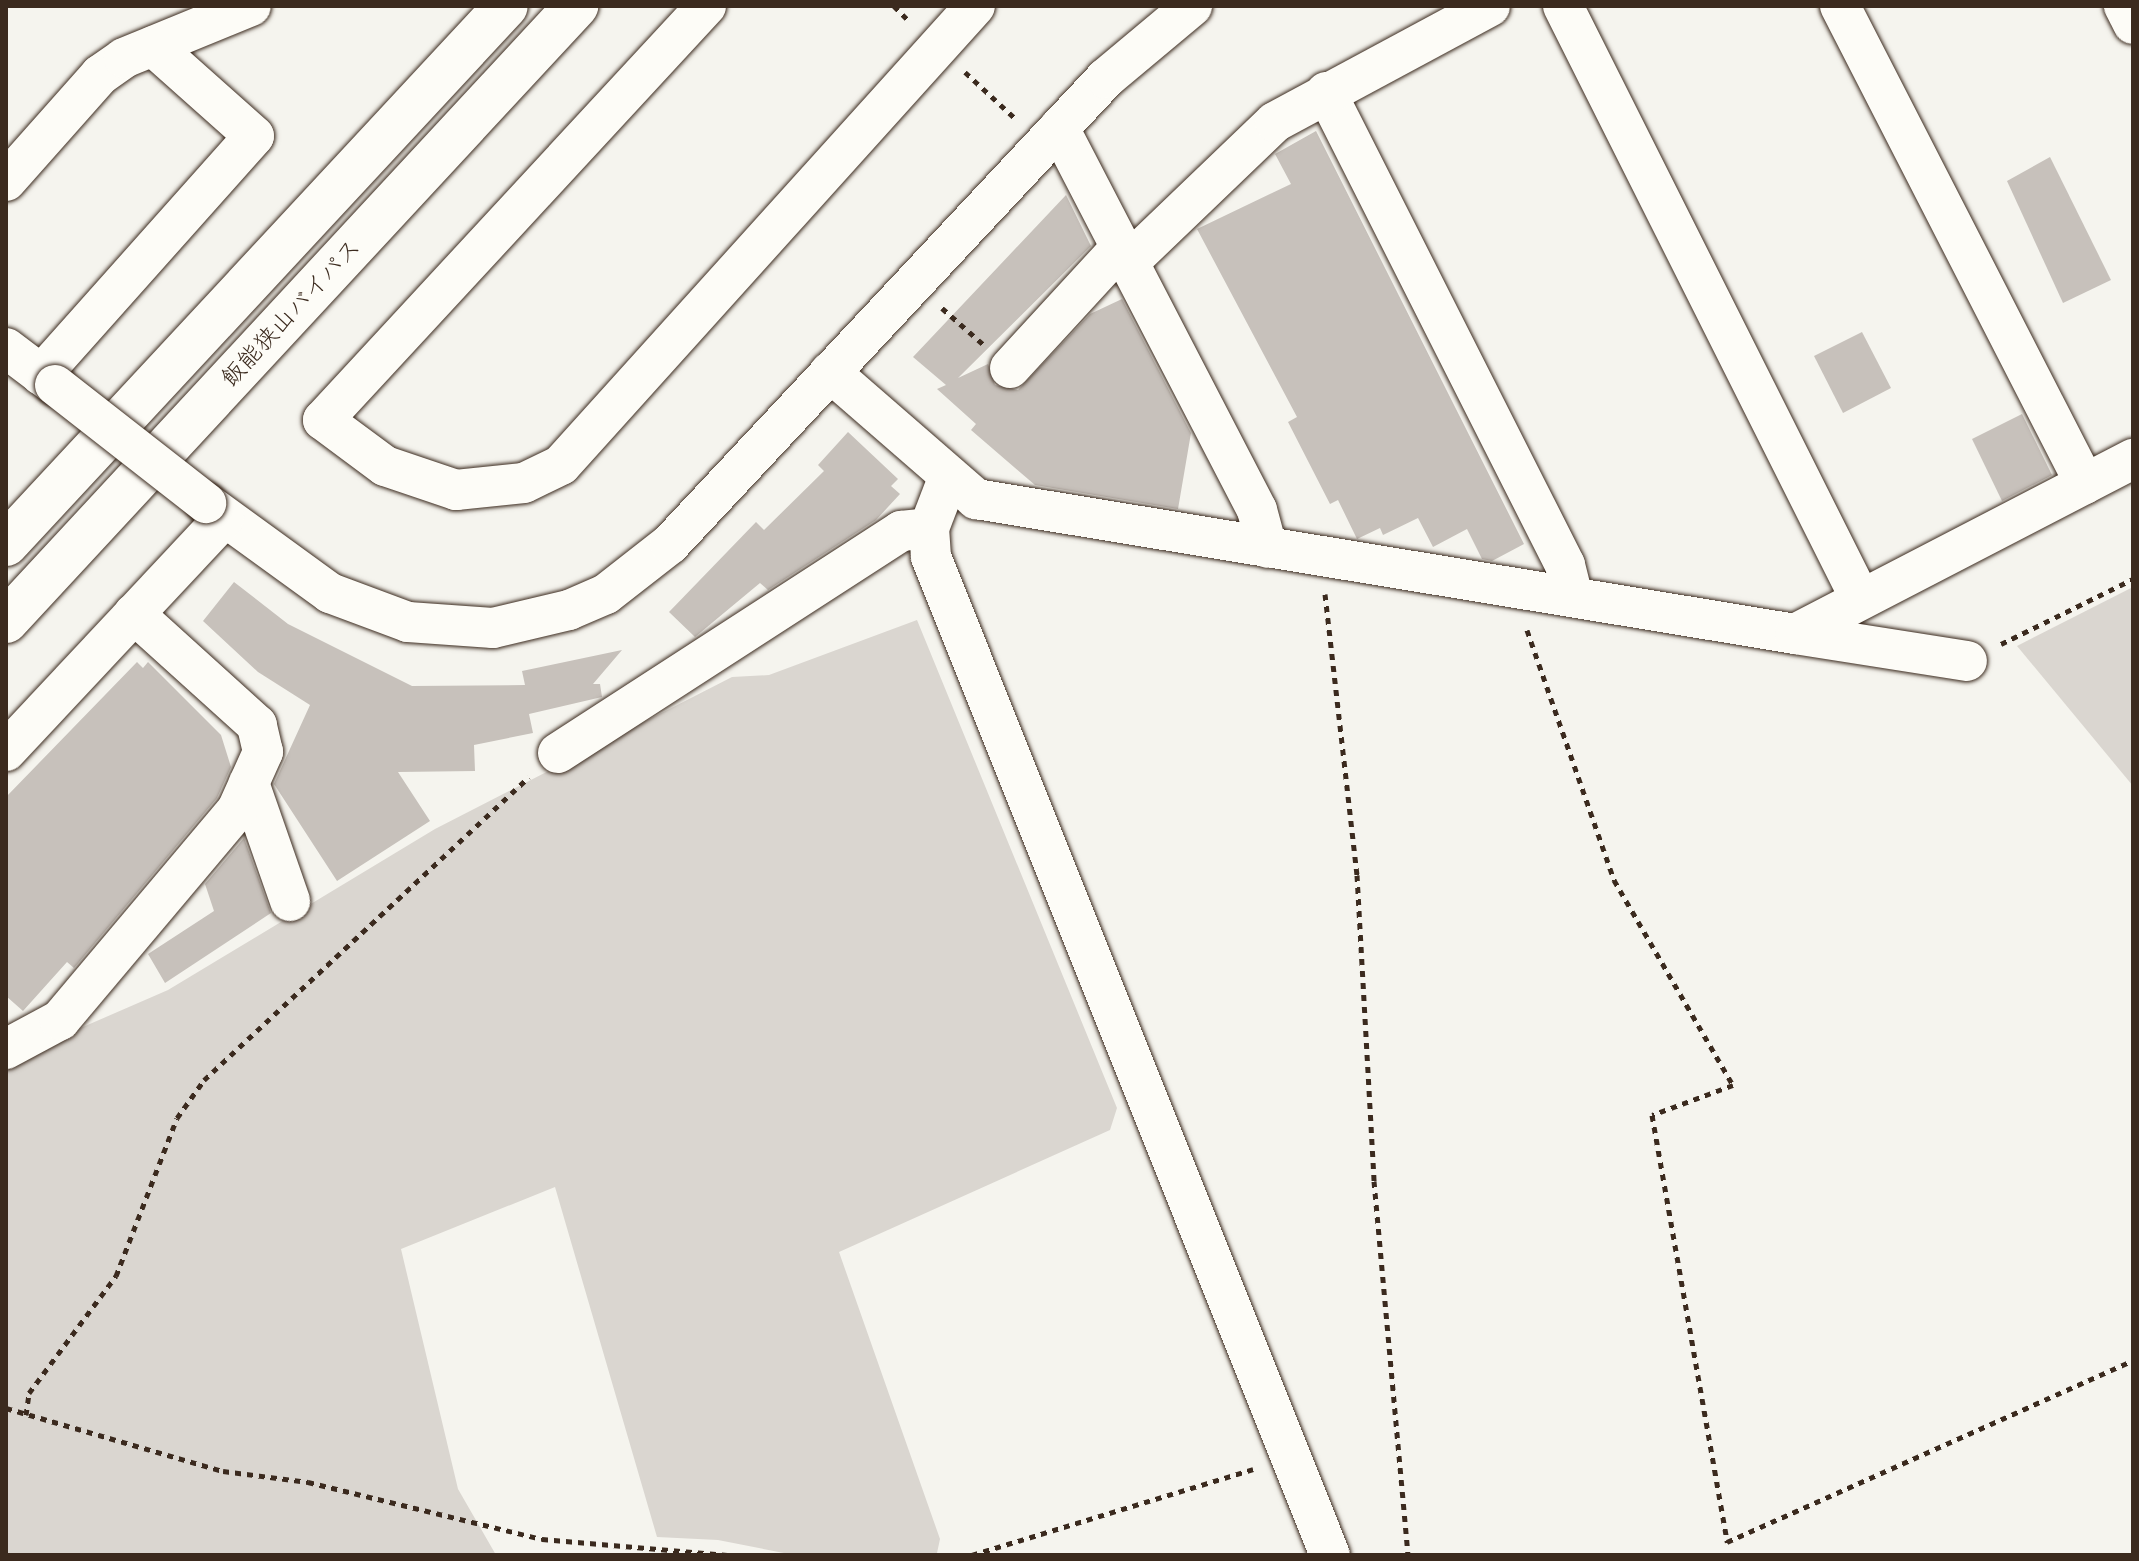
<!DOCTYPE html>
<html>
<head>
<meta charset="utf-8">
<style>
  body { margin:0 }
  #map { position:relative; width:2139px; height:1561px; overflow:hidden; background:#f5f4ee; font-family:"Comic Neue","Klee One",sans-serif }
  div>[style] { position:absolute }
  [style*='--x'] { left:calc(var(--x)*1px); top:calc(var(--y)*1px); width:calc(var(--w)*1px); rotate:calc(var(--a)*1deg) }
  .green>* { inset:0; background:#dad6d0 }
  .building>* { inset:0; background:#c7c1bb }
  .path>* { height:5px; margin-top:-2.5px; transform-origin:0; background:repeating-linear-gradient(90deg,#3b2a1e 0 6px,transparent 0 12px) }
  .roads { filter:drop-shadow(0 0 2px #3b2a1e) drop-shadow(0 0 2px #3b2a1e) }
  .minor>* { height:40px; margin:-20px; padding:0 20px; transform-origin:20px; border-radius:20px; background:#fdfcf7 }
  .highway>* { height:44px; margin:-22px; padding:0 22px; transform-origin:22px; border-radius:22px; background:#fdfcf7 }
  .bridges { filter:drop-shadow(0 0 2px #3b2a1e) drop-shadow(0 0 2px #3b2a1e) }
  .minor-bridge>* { height:40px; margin:-20px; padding:0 20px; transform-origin:20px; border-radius:20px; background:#fdfcf7 }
  span { translate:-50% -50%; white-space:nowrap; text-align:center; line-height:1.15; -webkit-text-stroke:7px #fdfcf7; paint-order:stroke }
  .street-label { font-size:24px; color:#3b2a1e }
  .frame { position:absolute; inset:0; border:8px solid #3b2a1e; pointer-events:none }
</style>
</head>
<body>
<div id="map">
  <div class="green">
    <div style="clip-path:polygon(2133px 587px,2133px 786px,2017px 646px)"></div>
    <div style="clip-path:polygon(917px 620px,1117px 1108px,1110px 1130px,839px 1252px,940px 1539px,937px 1553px,794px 1555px,718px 1540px,657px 1537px,555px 1187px,401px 1249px,458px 1489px,496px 1555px,6px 1555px,6px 1070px,76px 1030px,168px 990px,435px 829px,732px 677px,769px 675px)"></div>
  </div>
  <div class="building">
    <div style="clip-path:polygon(1316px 131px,1524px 544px,1492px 561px,1482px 559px,1467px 529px,1433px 547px,1418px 518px,1383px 535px,1380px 528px,1357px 539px,1338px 500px,1330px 504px,1288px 422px,1297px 417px,1197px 229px,1291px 184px,1275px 154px)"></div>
    <div style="clip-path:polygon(2050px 157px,2111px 280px,2063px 303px,2007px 181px)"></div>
    <div style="clip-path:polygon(1066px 195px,1091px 246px,958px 378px,988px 364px,995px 385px,1018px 390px,1090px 314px,1122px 299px,1191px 433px,1178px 509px,1035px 485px,971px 430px,976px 424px,937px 389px,946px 385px,913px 357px)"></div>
    <div style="clip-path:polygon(1862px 332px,1891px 388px,1843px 413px,1814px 356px)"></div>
    <div style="clip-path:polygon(2022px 414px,2052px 475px,2002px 501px,1972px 439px)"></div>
    <div style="clip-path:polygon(848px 432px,898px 479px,891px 486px,900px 494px,876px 520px,768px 590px,760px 583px,695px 637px,669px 612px,756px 522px,764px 530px,824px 471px,818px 465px)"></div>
    <div style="clip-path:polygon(234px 582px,288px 624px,412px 686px,525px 685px,522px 671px,622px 650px,593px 684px,600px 684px,602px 697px,529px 714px,533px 733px,474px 745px,475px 771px,398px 772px,430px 821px,337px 881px,274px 784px,310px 705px,258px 672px,203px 621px)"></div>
    <div style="clip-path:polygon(137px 662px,143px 668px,148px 662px,221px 735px,231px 767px,217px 798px,74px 968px,67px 962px,23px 1011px,6px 996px,6px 797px)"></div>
    <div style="clip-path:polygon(244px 838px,271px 913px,165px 983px,148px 954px,214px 911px,205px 884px)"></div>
  </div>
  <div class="path">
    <div style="--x:894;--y:6;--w:23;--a:45"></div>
    <div style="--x:965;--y:72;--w:69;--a:42.7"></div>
    <div style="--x:942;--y:308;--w:55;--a:41.3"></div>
    <div style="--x:1325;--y:594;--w:283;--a:83.5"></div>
    <div style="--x:1357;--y:875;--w:306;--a:86.8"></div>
    <div style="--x:1374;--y:1181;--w:376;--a:84.8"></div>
    <div style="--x:1527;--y:630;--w:265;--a:70.8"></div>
    <div style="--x:1614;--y:880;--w:237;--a:59.9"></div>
    <div style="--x:1733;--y:1085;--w:86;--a:159.7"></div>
    <div style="--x:1652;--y:1115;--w:434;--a:80"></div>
    <div style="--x:1727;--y:1542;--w:445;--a:-24.1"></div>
    <div style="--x:2001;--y:644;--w:147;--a:-26.2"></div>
    <div style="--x:6;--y:1408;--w:226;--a:16.2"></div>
    <div style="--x:223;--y:1471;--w:86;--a:7.4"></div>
    <div style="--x:308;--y:1482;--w:241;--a:13.7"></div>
    <div style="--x:542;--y:1539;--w:189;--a:4.9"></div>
    <div style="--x:26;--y:1415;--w:22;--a:-82"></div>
    <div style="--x:29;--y:1393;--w:146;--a:-53.4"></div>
    <div style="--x:116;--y:1276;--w:169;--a:-68.9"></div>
    <div style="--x:177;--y:1118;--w:47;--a:-54.6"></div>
    <div style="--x:204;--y:1080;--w:444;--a:-43"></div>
    <div style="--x:972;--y:1555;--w:294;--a:-17"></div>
  </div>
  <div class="roads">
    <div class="minor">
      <div style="--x:706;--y:6;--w:564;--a:132.77"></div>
      <div style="--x:323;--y:420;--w:77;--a:36.6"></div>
      <div style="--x:385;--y:466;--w:75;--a:18.7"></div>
      <div style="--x:456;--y:490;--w:68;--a:-5.9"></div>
      <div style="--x:524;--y:483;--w:41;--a:-25.9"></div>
      <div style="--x:561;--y:465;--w:618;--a:-47.95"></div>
      <div style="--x:1563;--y:6;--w:662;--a:63.36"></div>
      <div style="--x:1840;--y:6;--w:537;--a:62.86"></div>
      <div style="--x:2124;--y:6;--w:20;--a:63"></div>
      <div style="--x:1326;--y:92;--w:530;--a:63.19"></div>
      <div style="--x:1565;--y:565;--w:33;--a:76"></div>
      <div style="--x:1059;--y:128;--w:430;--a:62.6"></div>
      <div style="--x:1257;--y:510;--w:39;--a:75"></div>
      <div style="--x:6;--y:181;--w:142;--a:-48.4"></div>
      <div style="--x:100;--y:75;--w:29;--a:-35"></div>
      <div style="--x:124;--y:58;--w:137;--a:-22.3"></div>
      <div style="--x:1131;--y:260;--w:199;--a:-43.8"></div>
      <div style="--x:1275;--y:122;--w:244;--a:-28.3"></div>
      <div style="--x:6;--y:348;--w:61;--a:37.1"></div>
      <div style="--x:1010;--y:368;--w:166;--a:-47.4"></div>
      <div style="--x:830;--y:372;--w:194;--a:41"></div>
      <div style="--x:976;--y:499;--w:830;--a:9.36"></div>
      <div style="--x:1795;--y:634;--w:381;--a:-27.4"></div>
      <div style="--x:41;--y:375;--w:320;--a:-48.3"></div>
      <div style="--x:254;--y:136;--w:135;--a:-138.3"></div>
      <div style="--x:949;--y:476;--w:56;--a:111"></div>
      <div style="--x:929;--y:528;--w:29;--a:86"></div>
      <div style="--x:931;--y:557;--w:1075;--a:68.21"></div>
      <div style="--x:206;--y:503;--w:153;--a:36"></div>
      <div style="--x:330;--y:593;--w:83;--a:20.4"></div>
      <div style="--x:408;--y:622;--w:85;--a:4"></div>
      <div style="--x:493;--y:628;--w:78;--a:-13.3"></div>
      <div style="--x:569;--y:610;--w:40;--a:-23.4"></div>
      <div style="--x:606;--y:594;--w:81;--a:-38"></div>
      <div style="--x:670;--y:544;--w:638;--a:-46.9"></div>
      <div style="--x:1106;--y:78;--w:112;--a:-39.9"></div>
      <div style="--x:1795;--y:634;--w:174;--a:8.9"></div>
      <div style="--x:6;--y:751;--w:319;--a:-46.9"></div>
      <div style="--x:558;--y:753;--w:409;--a:-32.9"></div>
      <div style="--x:901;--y:531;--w:28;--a:-6"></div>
      <div style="--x:249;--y:783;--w:125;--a:70.8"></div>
      <div style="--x:6;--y:1049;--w:61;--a:-28.2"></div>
      <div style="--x:60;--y:1020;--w:275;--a:-49.9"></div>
      <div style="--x:237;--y:810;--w:64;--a:-65.9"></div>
      <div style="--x:263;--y:752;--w:28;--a:-103"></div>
      <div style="--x:257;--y:725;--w:166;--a:-137.9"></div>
    </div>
    <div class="highway">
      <div style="--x:6;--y:544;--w:734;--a:-47.1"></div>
      <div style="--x:6;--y:621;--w:839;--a:-47.17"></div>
    </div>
  </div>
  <div class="bridges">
    <div class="minor-bridge">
      <div style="--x:55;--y:385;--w:192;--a:38"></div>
    </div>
  </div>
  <div class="street-label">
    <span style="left:291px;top:313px;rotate:-47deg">飯能狭山バイパス</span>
  </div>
  <div class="frame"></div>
</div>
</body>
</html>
